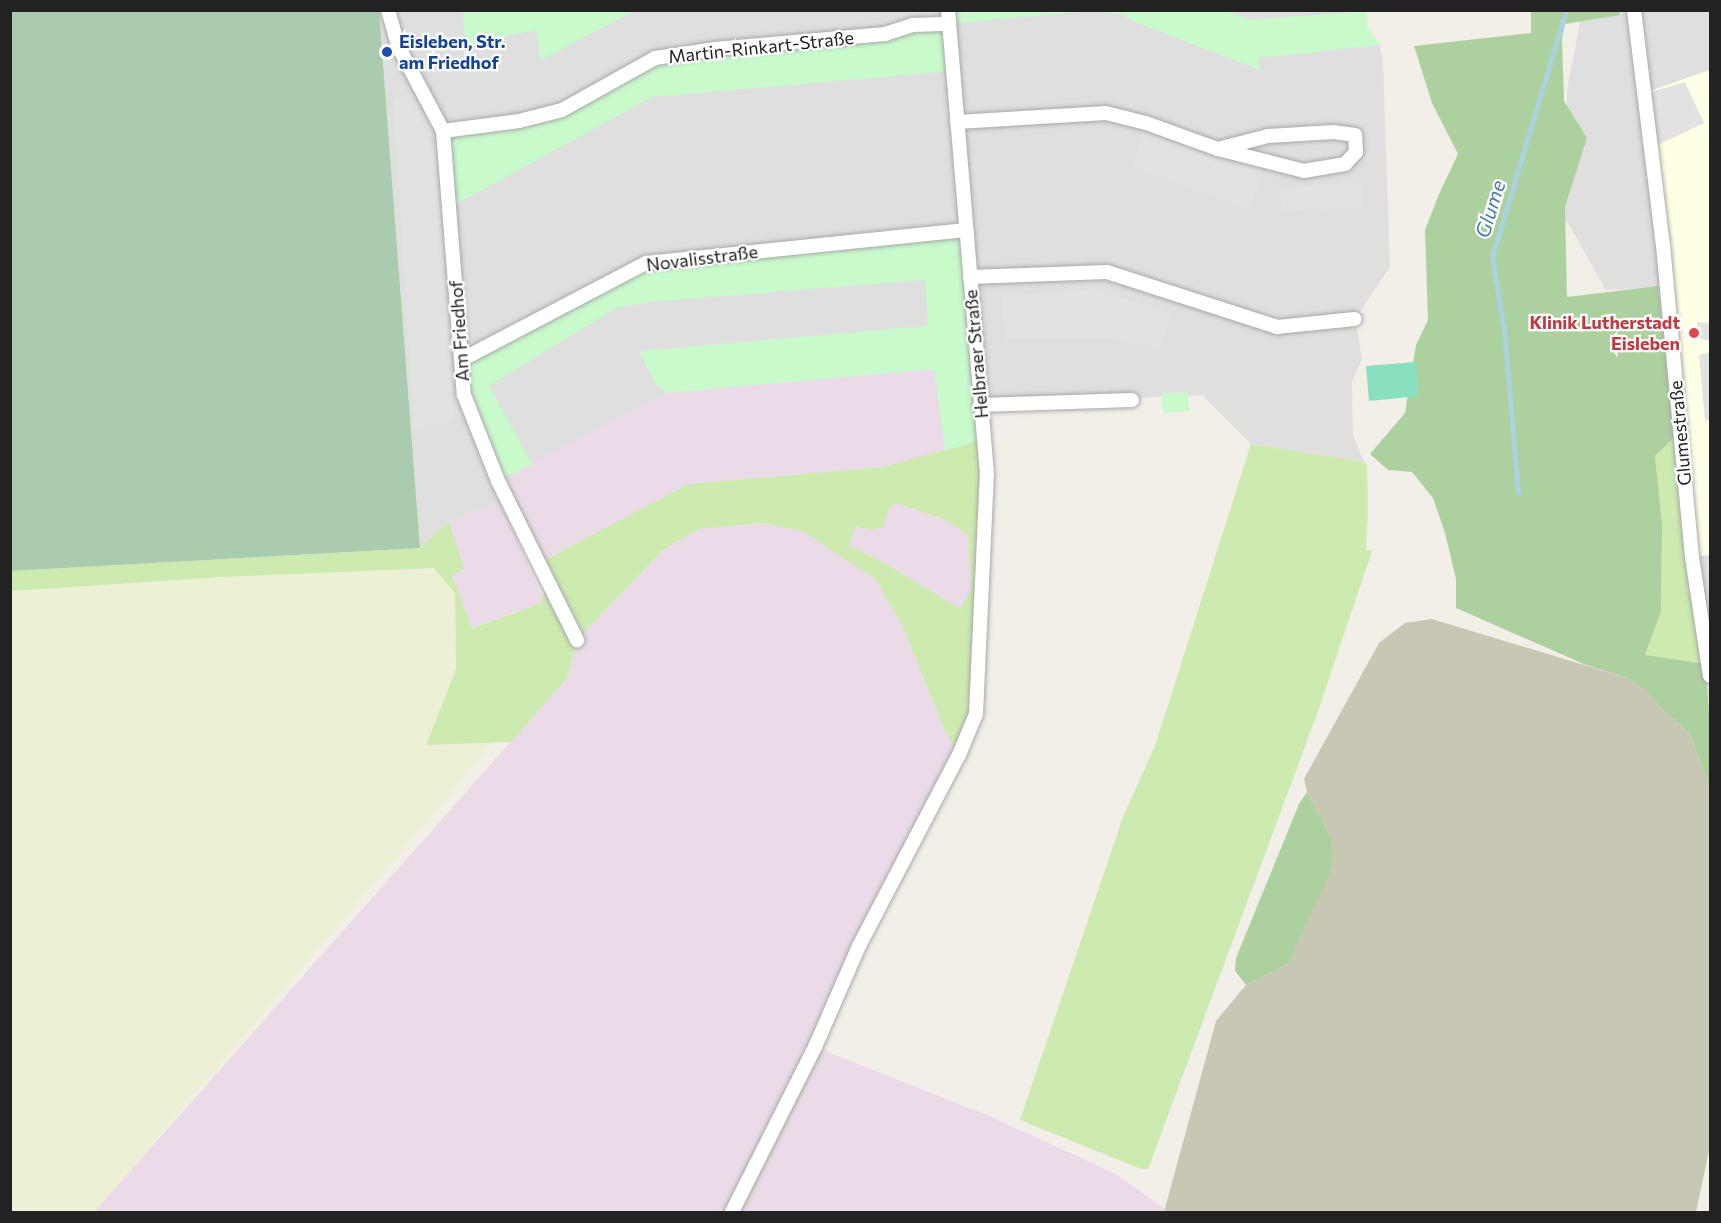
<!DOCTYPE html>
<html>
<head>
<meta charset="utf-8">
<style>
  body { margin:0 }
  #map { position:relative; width:1721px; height:1223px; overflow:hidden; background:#f2efe9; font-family:Commissioner,sans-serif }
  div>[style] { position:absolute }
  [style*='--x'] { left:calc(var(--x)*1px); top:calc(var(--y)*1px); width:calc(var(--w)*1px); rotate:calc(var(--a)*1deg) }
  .residential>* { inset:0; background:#e0dfdf }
  .industrial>* { inset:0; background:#ebdbe8 }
  .education>* { inset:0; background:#ffffe5 }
  .construction>* { inset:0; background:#c7c7b4 }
  .farmland>* { inset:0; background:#eef0d5 }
  .grass>* { inset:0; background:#cdebb0 }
  .forest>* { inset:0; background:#add19e }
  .cemetery>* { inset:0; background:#aacbaf }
  .park>* { inset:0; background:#c8facc }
  .pitch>* { inset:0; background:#88e0be }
  .parking>* { inset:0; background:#e2e2e2 }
  .stream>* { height:4.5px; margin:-2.25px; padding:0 2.25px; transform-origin:2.25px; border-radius:2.25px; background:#aad3df }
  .roads { filter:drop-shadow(0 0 2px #a9a9a9) drop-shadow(0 0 2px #a9a9a9) }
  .street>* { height:14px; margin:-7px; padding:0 7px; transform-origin:7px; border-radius:7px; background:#fff }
  .dots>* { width:16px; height:16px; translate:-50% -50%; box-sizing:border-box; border:3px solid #fff; border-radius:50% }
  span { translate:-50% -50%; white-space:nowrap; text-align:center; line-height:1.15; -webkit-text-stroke:4.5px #fff; paint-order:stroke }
  .transit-label { font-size:18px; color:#164399; font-weight:700 }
  .left { translate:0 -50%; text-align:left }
  .street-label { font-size:18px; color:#222 }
  .health-label { font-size:18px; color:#be3a42; font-weight:700 }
  .right { translate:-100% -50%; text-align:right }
  .water-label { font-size:20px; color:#4a7aab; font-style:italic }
  .frame { position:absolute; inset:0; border:12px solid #222; pointer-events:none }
</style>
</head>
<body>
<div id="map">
  <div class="residential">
    <div style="clip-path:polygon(379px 11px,1367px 11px,1367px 26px,1380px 45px,1383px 64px,1390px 267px,1355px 319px,1362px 358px,1352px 382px,1353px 435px,1364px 462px,1251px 444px,1202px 395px,981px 405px,983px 439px,945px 451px,508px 499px,449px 522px,420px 548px)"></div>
    <div style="clip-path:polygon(1582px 11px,1710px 11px,1710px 723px,1686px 561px,1658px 287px,1606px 290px,1565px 218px,1564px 131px,1568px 85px)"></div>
  </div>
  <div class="industrial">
    <div style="clip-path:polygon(935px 369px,945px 451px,883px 467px,688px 484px,541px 562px,498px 481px,666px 393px)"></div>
    <div style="clip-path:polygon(500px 502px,543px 598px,541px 603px,471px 628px,452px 575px,463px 569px,449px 522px)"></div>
    <div style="clip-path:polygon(895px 503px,945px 520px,968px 535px,971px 590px,960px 610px,879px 560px,848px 546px,856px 527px,871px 530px)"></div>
    <div style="clip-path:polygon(762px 523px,802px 531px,875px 579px,902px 625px,945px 731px,959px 755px,815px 1047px,989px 1116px,1114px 1173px,1165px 1209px,1164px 1212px,94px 1212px,568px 677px,577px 640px,663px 550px,698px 529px)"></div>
  </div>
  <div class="education">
    <div style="clip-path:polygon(1710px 70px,1710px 555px,1699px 556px,1647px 92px)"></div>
  </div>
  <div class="construction">
    <div style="clip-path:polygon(1432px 619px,1627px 678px,1647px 690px,1661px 708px,1690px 734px,1710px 789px,1710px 1146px,1696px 1212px,1164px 1212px,1216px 1021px,1246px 985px,1288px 964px,1331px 838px,1307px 792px,1304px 779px,1379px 643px,1405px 623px)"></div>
  </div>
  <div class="farmland">
    <div style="clip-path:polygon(434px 568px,455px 593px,456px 669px,426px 745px,491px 743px,452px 792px,94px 1212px,11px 1212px,11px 591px,223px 577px)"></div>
  </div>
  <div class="grass">
    <div style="clip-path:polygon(1675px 437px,1705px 664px,1645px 656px,1661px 612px,1662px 523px,1655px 456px)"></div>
    <div style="clip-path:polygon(evenodd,983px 439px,978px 697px,959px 755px,945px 731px,902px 625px,875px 579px,802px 531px,762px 523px,698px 529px,663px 550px,577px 640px,568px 677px,511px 742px,426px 745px,456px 669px,455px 593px,434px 568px,223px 577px,11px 591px,11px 571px,420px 548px,449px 521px,464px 569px,452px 575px,472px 628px,541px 603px,548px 579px,541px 562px,688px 484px,883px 467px,983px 439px,895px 503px,945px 520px,968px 535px,971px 590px,960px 609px,879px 560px,849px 546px,856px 527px,871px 530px,884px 527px,888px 510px,895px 503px)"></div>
    <div style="clip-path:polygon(1251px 444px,1364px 462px,1367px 465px,1368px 506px,1366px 550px,1372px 551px,1320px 706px,1148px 1169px,1141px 1169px,1020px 1120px,1123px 817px,1155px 746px)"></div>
  </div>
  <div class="forest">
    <div style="clip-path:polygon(1531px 11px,1619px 11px,1620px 15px,1565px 24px,1562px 38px,1564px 101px,1587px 138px,1565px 207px,1567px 297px,1658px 286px,1675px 437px,1655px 456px,1662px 523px,1661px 612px,1645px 655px,1705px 664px,1710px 723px,1710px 789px,1690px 734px,1661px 708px,1646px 690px,1627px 678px,1586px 665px,1456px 608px,1456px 579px,1445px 533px,1433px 498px,1412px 472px,1388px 470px,1370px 454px,1405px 413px,1416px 345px,1428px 320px,1425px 230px,1439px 194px,1458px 154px,1432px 103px,1414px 46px,1531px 33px)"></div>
    <div style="clip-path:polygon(1307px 792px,1331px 838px,1332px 864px,1328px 877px,1288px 964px,1246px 985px,1235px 971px,1236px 958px,1299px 804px)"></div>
  </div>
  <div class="cemetery">
    <div style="clip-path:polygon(11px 10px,379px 11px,420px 548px,11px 571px)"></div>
  </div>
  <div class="park">
    <div style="clip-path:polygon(462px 11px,462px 10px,634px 11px,541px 60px,536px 30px,466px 44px)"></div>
    <div style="clip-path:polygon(948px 11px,1088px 11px,949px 24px,953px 71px,652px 97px,449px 208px,443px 131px,562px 110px,655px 58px,885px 34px,948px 13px)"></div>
    <div style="clip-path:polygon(1093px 11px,1227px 11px,1250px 20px,1367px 11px,1367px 26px,1380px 45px,1258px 58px,1260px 70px,1137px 23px,1121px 14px)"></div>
    <div style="clip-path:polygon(966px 230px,983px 439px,945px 451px,934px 369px,666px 393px,656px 384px,639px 351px,928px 326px,925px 280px,648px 302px,616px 308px,489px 386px,532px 464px,498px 481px,464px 395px,461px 360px,632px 268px)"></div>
    <div style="clip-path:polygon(1187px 392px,1189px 411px,1163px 413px,1162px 394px)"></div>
  </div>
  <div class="pitch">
    <div style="clip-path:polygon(1416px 362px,1419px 396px,1369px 401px,1366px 366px)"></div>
  </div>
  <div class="parking">
    <div style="clip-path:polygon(1685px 82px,1704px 123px,1656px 146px,1647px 99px,1654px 91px)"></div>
    <div style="clip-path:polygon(414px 97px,442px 178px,445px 283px,453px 420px,414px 430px,393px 98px)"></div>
    <div style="clip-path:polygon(1146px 123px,1266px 161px,1250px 209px,1132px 167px)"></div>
    <div style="clip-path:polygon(1361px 183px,1363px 206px,1281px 212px,1280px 189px)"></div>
    <div style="clip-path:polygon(1096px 290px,1171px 313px,1160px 349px,1115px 339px,1006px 339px,1001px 296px)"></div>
    <div style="clip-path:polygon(1697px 322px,1710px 323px,1710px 341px,1697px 338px)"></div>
    <div style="clip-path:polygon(1710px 352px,1710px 420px,1705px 421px,1699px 355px)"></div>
  </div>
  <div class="stream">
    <div style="--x:1518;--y:493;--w:163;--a:-94.9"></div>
    <div style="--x:1504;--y:331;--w:75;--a:-99.2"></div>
    <div style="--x:1492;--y:257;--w:258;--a:-73.3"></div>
  </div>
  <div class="roads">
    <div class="street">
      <div style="--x:388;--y:10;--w:37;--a:74"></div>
      <div style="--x:398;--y:46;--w:96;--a:62.1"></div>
      <div style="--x:443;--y:131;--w:265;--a:85.5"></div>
      <div style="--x:464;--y:395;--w:92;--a:68.4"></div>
      <div style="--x:498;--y:481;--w:178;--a:63.6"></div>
      <div style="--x:1634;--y:10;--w:237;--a:83"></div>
      <div style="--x:1663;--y:245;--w:313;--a:84.7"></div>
      <div style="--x:1692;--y:557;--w:120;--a:81.4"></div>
      <div style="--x:957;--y:122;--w:149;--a:-3.5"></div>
      <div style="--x:1106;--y:113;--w:41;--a:14"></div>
      <div style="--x:1146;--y:123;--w:77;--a:19.9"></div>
      <div style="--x:1218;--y:149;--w:89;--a:14.3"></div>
      <div style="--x:1304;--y:171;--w:42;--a:-9.7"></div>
      <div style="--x:1345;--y:164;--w:16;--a:-47"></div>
      <div style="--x:1356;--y:152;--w:17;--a:-93"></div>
      <div style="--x:1355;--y:135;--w:21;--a:-172"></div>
      <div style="--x:1334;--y:132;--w:66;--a:176.5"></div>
      <div style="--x:1268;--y:136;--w:52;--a:165.4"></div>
      <div style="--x:443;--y:131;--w:77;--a:-7.5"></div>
      <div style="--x:519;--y:121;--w:44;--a:-14.3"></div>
      <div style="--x:562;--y:110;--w:107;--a:-29.2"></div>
      <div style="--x:655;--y:58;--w:61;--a:-8.5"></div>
      <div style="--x:715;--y:49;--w:171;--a:-5"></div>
      <div style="--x:885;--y:34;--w:28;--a:-18"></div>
      <div style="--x:912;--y:25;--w:37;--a:-2"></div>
      <div style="--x:970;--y:277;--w:137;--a:-2.1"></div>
      <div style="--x:1107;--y:272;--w:179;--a:17.9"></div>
      <div style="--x:1277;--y:327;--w:78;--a:-5.9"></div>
      <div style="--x:461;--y:360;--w:209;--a:-27.7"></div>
      <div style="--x:646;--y:263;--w:322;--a:-5.9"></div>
      <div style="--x:980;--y:405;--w:152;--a:-1.9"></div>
      <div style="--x:732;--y:1212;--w:185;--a:-63.3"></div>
      <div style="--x:815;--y:1047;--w:110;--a:-66.5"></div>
      <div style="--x:859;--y:946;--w:216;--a:-62.4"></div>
      <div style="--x:959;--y:755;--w:44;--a:-67.5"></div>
      <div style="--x:976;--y:714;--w:240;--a:-87.4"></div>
      <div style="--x:987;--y:474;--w:466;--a:-94.8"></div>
    </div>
  </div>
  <div class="dots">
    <div style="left:387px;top:52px;background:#1a4fb4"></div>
    <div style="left:1694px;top:333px;background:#e0444e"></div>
  </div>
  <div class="transit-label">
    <span class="left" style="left:399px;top:52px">Eisleben, Str.<br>am Friedhof</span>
  </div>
  <div class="street-label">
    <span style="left:761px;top:47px;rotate:-6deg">Martin-Rinkart-Straße</span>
    <span style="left:702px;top:258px;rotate:-7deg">Novalisstraße</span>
    <span style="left:459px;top:331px;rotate:-94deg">Am Friedhof</span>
    <span style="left:976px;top:354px;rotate:-95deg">Helbraer Straße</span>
    <span style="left:1680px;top:433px;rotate:-95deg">Glumestraße</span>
  </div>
  <div class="health-label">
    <span class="right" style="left:1680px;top:333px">Klinik Lutherstadt<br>Eisleben</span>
  </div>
  <div class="water-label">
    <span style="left:1490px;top:209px;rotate:-73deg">Glume</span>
  </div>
  <div class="frame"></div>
</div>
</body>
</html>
